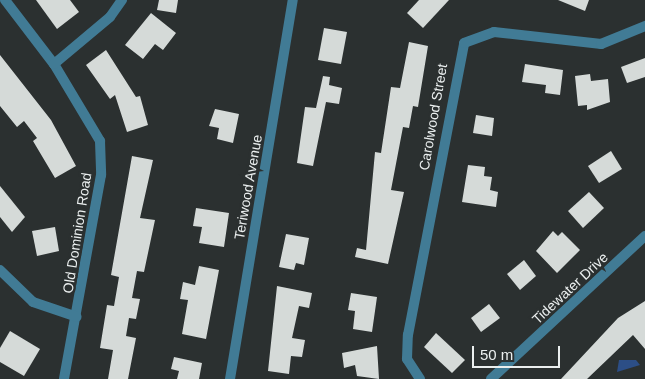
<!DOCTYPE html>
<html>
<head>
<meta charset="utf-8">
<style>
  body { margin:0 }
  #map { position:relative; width:645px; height:379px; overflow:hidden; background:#2b3030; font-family:Arial,sans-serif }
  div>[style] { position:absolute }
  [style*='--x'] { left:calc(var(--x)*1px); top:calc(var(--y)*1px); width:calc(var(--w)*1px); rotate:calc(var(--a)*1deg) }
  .water>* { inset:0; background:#2c4e86 }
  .building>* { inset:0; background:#d5dad8 }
  .street>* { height:10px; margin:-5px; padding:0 5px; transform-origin:5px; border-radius:5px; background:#417b95 }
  span { translate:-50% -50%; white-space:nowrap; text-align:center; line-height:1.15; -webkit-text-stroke:5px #2b3030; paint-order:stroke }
  .street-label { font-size:14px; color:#ebefef }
  .scale { position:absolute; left:472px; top:346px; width:88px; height:22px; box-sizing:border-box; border:2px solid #ebefef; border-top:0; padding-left:6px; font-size:15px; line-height:18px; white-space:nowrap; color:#ebefef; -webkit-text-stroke:4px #2b3030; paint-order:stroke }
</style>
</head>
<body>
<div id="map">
  <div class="water">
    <div style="clip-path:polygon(619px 360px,636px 360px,640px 365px,617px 372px)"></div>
  </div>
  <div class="building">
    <div style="clip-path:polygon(36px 0,70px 0,79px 12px,57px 29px)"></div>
    <div style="clip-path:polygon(159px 0,178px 0,176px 13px,157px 10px)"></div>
    <div style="clip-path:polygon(419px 0,449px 0,423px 28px,407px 13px)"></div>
    <div style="clip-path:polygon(558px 0,589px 0,585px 11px)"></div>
    <div style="clip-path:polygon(151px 13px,176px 33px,163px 50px,155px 44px,143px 59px,125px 45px)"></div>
    <div style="clip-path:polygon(324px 28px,347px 32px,341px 64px,318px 60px)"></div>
    <div style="clip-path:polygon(409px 42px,428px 46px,418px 107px,413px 106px,409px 128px,403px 127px,391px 190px,404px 192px,388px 264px,355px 257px,357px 248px,366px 250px,375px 152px,381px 153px,391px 87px,400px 88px)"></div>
    <div style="clip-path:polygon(106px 50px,136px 97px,140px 96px,148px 125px,127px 132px,115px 95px,110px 99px,86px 65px)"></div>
    <div style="clip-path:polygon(0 55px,51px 120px,76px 166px,55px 178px,33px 141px,37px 138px,24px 121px,17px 127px,0 106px)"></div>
    <div style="clip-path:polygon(645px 58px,645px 77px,627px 83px,621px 67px)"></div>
    <div style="clip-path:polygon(525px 64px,563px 70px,560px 95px,545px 93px,546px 85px,522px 82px)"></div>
    <div style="clip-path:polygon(590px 74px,591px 81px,608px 79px,610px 102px,587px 110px,587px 105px,578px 106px,575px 76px)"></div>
    <div style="clip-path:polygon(323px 76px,330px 77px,329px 85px,342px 88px,339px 104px,326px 102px,313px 166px,297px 163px,305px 107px,316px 108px)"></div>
    <div style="clip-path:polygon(215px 109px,239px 114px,233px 143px,217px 139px,219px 128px,209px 126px)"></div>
    <div style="clip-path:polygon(476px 115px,494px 118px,492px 136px,473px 133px)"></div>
    <div style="clip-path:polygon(611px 151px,622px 169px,599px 183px,588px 166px)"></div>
    <div style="clip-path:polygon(132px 156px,153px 160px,140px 218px,155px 220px,144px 272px,137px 271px,132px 298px,140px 299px,136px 319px,129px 318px,126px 336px,136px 338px,128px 379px,108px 379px,113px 350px,100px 348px,107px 305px,114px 306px,119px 277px,111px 275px)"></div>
    <div style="clip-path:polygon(468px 165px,485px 167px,484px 176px,492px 177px,490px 190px,498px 192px,496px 207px,462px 202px)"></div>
    <div style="clip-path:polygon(0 186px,25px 217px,12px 232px,0 217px)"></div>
    <div style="clip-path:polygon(589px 192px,604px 208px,583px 228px,568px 211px)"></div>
    <div style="clip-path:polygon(196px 208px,229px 213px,224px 247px,199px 243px,202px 227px,193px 226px)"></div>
    <div style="clip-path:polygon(55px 227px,59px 251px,37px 256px,32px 231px)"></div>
    <div style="clip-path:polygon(553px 231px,558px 236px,562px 232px,580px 250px,557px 273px,536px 251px)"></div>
    <div style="clip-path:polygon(286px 234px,309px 238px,304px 265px,296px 263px,294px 270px,279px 267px)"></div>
    <div style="clip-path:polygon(524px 260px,536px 276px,520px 290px,507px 274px)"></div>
    <div style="clip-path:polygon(199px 266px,219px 270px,206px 339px,182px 334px,188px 300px,180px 299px,183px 282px,195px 285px)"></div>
    <div style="clip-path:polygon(277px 286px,312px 293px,309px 308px,299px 306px,292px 338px,305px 340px,302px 357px,291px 356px,289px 374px,268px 371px)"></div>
    <div style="clip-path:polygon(351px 293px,377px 297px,372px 332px,353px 329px,355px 311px,348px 310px)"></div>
    <div style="clip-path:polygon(645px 301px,645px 349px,633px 335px,587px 379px,561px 379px,618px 318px)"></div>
    <div style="clip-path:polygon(489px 304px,500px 318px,481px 332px,471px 318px)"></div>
    <div style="clip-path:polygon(10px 331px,40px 349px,24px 376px,0 362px,0 348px)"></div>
    <div style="clip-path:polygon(436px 333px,465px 360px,452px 373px,424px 347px)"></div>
    <div style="clip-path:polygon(377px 346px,379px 379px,357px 376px,355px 365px,344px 368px,342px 353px)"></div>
    <div style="clip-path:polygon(174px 357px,202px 363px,199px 379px,177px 379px,179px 371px,171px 369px)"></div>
  </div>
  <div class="street">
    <div style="--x:5;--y:0;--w:81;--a:52.6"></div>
    <div style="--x:54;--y:64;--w:90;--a:59.1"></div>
    <div style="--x:100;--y:141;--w:34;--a:88"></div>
    <div style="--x:101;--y:175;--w:207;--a:100.3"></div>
    <div style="--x:54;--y:64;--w:73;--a:-40"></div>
    <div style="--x:110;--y:17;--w:21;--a:-55"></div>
    <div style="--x:0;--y:270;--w:46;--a:44.1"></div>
    <div style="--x:33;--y:302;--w:46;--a:18.8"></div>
    <div style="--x:230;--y:379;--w:384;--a:-80.6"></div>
    <div style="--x:420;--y:379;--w:24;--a:-123"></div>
    <div style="--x:407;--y:359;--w:24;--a:-88"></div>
    <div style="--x:408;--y:335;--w:297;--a:-79.1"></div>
    <div style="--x:464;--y:43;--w:32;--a:-20"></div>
    <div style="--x:494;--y:32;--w:108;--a:6.4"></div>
    <div style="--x:601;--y:44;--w:48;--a:-22.2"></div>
    <div style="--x:491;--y:379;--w:210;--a:-42.9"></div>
  </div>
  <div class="street-label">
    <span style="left:433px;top:117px;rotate:-80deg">Carolwood Street</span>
    <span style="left:248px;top:187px;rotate:-80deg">Teriwood Avenue</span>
    <span style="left:77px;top:233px;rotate:-81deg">Old Dominion Road</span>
    <span style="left:570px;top:288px;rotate:-43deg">Tidewater Drive</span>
  </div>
  <div class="scale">50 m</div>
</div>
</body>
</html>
